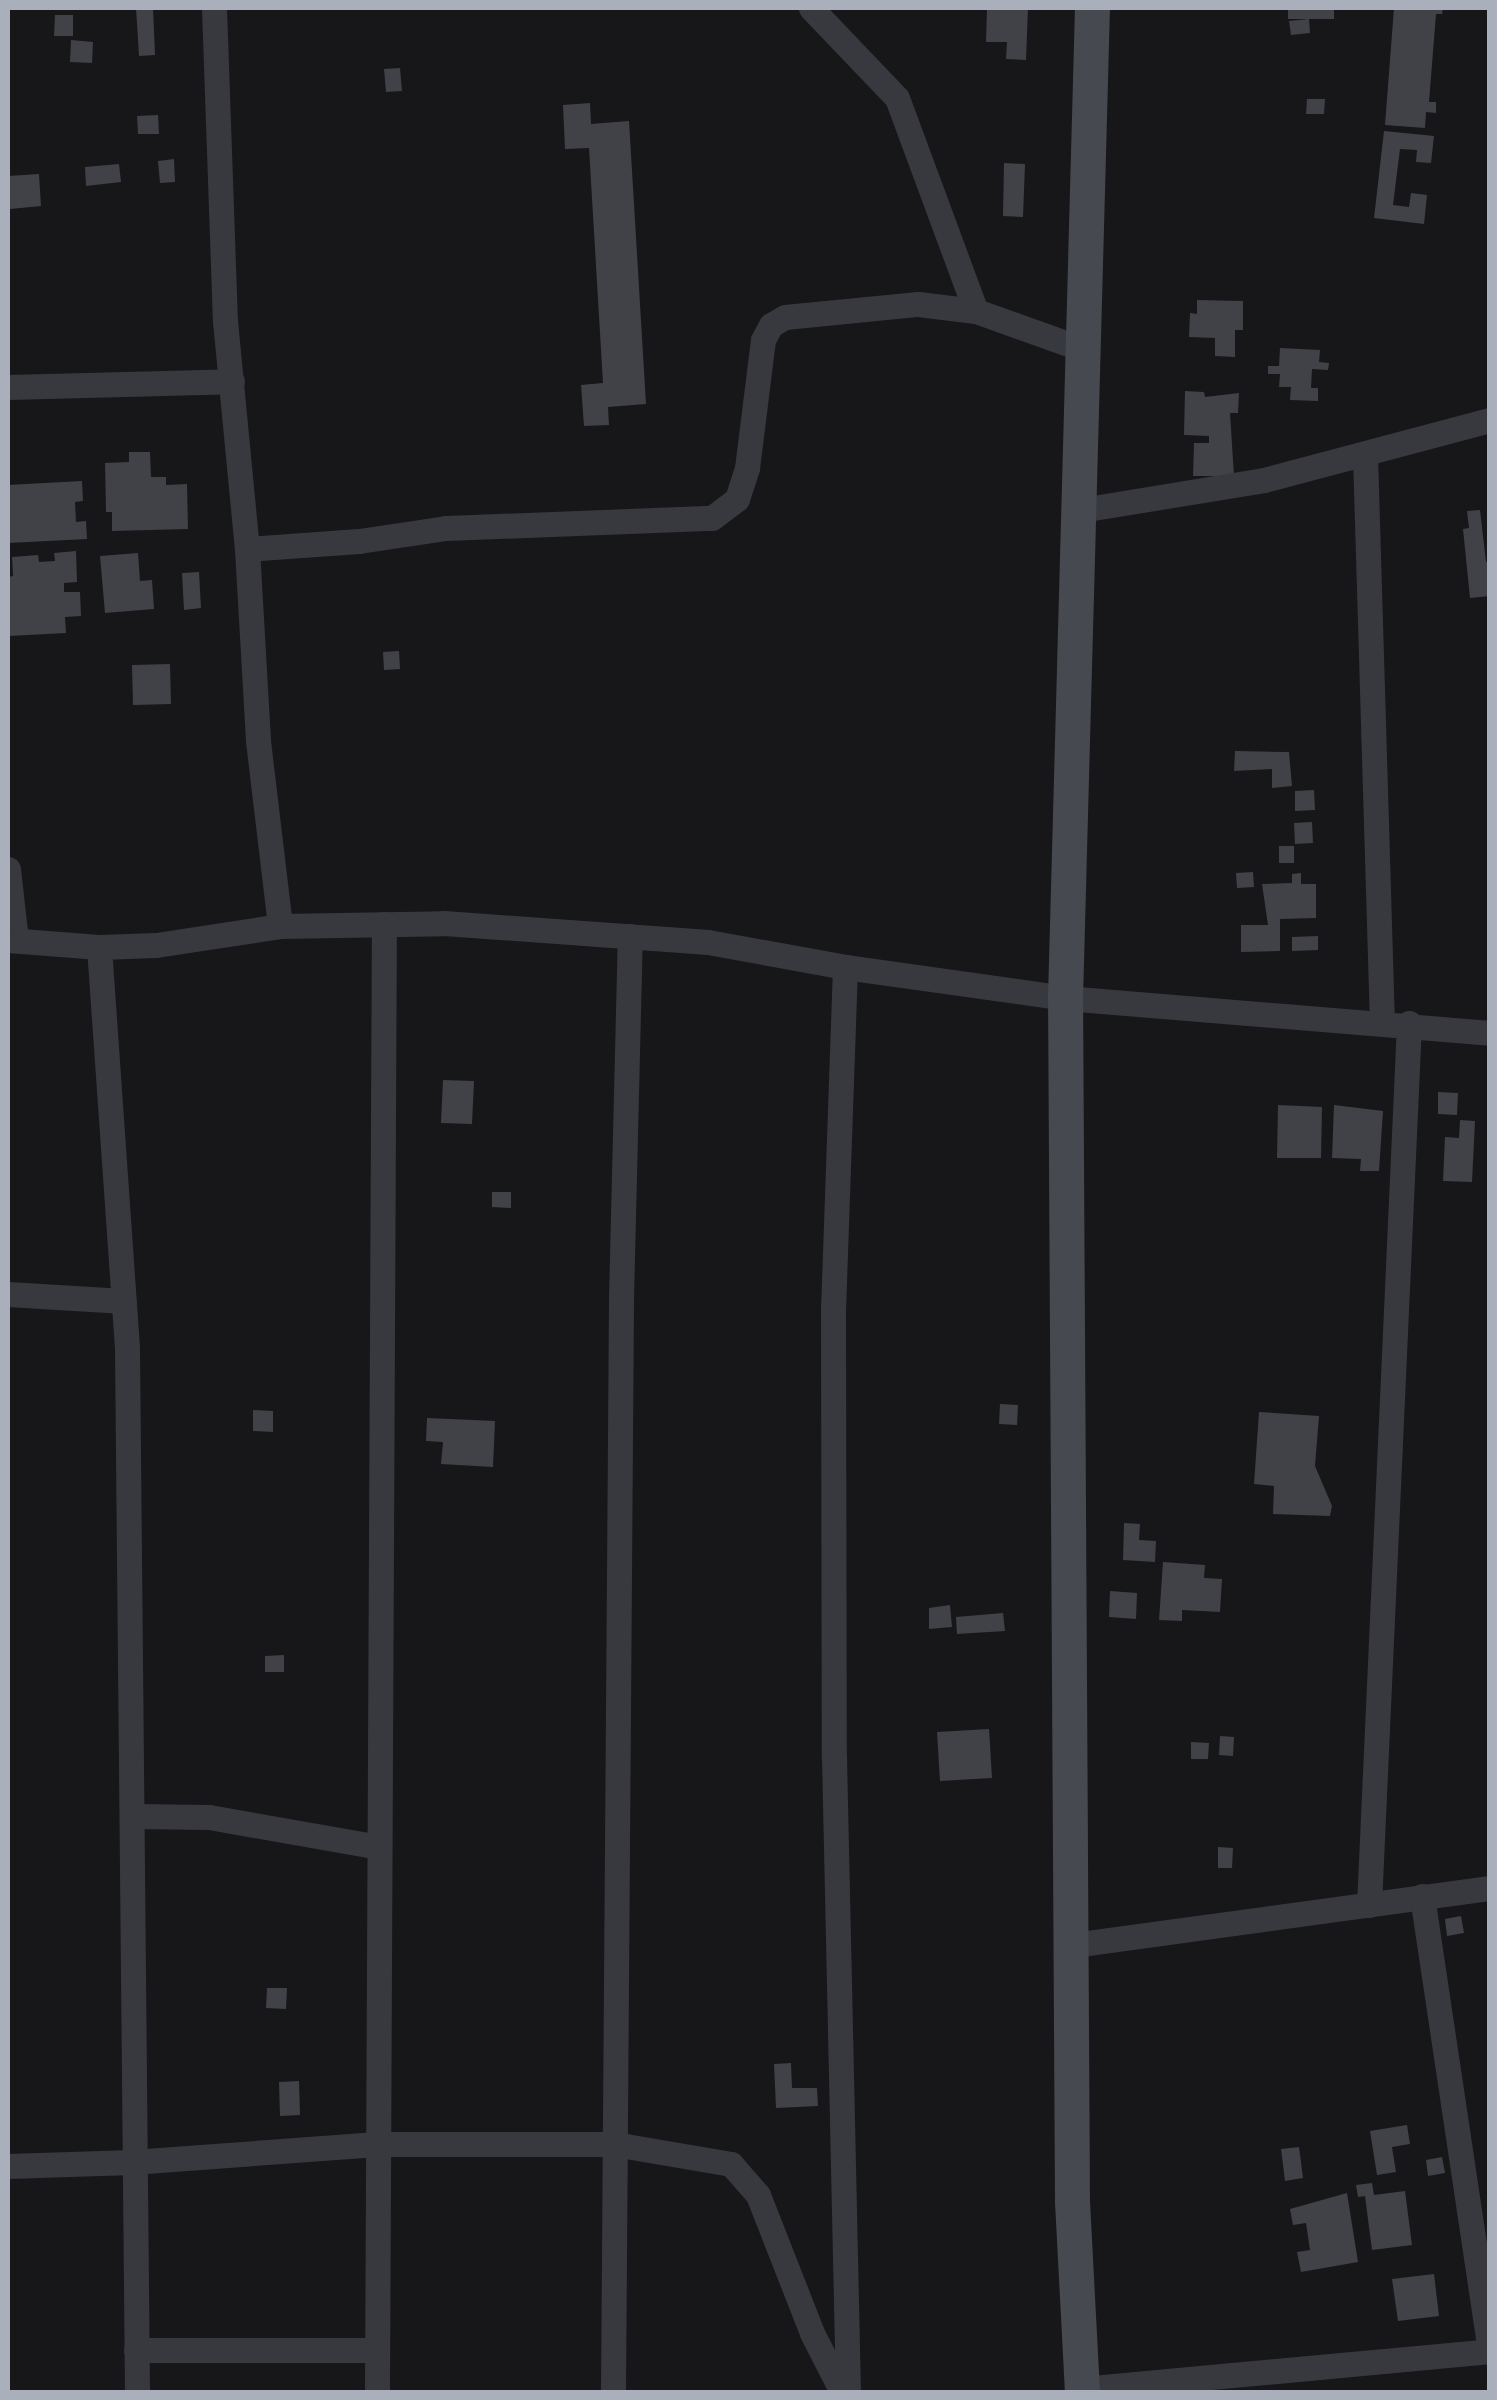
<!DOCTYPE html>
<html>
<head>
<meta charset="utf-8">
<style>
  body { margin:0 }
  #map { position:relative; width:1497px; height:2400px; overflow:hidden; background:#17171a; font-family:"Public Sans",sans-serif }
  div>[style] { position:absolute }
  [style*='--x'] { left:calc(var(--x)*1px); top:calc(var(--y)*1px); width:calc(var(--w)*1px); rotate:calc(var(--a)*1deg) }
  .building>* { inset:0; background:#414247 }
  .street>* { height:25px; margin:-12.5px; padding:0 12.5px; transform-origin:12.5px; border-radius:12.5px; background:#38393f }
  .secondary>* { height:35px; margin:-17.5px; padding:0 17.5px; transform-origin:17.5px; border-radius:17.5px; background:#46494f }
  span { translate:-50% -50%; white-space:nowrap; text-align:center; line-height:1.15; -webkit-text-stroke:9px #121215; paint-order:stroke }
  .frame { position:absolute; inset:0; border:10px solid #a9afbb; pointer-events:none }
</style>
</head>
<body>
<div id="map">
  <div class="building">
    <div style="clip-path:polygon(136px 8px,153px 8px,155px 55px,139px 56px)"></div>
    <div style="clip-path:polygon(987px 8px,1028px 8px,1026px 60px,1006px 59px,1007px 42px,986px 42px)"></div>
    <div style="clip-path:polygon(1288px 8px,1334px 8px,1334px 19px,1288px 19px)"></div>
    <div style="clip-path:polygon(1394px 8px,1443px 8px,1442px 14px,1436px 14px,1429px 102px,1436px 102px,1436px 113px,1426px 112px,1425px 128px,1385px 125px)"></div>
    <div style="clip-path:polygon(55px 15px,73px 15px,73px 36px,54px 36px)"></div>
    <div style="clip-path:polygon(1309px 19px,1310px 33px,1291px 35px,1289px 21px)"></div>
    <div style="clip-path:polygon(71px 40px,93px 42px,92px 63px,70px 62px)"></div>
    <div style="clip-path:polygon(400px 68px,402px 91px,386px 92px,384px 69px)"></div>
    <div style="clip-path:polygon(1307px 99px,1325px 99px,1324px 114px,1306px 114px)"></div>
    <div style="clip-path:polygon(590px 103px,591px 124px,629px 121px,646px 404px,608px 407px,609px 425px,584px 426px,581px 385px,603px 383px,589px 148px,565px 149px,563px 105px)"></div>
    <div style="clip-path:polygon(158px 115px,159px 134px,138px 134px,137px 116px)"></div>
    <div style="clip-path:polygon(1384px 131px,1434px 136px,1431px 163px,1416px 162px,1417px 150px,1400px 149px,1393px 205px,1409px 207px,1411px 193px,1427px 195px,1424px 224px,1374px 218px)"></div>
    <div style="clip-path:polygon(174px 159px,175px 182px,160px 183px,158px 161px)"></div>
    <div style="clip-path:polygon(1004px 163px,1025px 164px,1023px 217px,1003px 216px)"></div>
    <div style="clip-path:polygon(119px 164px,121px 182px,86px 186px,85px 167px)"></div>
    <div style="clip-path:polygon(39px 174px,41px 206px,10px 209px,8px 176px)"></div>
    <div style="clip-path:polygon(1197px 300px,1243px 301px,1243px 330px,1235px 330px,1235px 357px,1215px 356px,1215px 338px,1189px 337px,1190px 313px,1197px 314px)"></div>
    <div style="clip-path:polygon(1280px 348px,1320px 350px,1319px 362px,1329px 363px,1328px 370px,1312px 369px,1311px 388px,1318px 388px,1318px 401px,1290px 400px,1291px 387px,1279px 387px,1280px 374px,1268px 374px,1268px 366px,1279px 366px)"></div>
    <div style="clip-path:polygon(1185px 391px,1204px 392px,1205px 397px,1239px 393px,1238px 413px,1230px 413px,1234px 476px,1193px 476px,1194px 443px,1209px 443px,1209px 436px,1184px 435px)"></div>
    <div style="clip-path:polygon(129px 452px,150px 452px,151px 477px,166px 477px,166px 485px,187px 484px,188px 529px,112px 531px,112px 512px,106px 512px,105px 463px,129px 462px)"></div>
    <div style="clip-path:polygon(82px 481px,83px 501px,75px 502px,76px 522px,86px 521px,87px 539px,8px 543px,8px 485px)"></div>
    <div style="clip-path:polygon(1480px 510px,1486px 562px,1490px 561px,1490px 596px,1470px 598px,1463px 529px,1469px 528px,1467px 511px)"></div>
    <div style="clip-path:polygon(76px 551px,77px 582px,64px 583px,64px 592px,80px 592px,81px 616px,65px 617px,66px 633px,8px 636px,8px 577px,13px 576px,12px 557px,38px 555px,39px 562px,55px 561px,54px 553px)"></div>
    <div style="clip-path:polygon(138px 553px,140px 581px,152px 580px,154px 609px,105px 613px,100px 556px)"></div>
    <div style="clip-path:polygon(199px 572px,201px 608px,184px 610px,182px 573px)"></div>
    <div style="clip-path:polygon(399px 651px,400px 669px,384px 670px,383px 652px)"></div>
    <div style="clip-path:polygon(170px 664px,171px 704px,133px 705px,132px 665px)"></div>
    <div style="clip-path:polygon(1235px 751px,1289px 752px,1292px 786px,1272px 788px,1272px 769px,1234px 771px)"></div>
    <div style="clip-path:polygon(1314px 790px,1315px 810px,1295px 811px,1295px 791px)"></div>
    <div style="clip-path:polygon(1312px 822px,1313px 843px,1295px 844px,1294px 823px)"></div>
    <div style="clip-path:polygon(1279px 846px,1294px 846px,1294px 863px,1279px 863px)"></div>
    <div style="clip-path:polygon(1253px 872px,1254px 887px,1237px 888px,1236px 873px)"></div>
    <div style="clip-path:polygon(1301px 873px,1301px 884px,1316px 884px,1316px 918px,1280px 919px,1280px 951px,1241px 952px,1241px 925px,1268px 925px,1262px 884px,1292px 883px,1292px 874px)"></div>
    <div style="clip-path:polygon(1318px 936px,1318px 950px,1292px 951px,1292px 937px)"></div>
    <div style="clip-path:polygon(443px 1080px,474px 1081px,472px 1124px,441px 1123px)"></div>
    <div style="clip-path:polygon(1438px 1092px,1458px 1093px,1457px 1115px,1438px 1114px)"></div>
    <div style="clip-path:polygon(1278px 1105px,1322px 1107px,1321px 1158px,1277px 1158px)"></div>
    <div style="clip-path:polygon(1334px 1105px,1383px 1111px,1379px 1171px,1360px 1171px,1361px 1159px,1332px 1158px)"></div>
    <div style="clip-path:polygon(1460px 1120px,1475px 1121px,1472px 1182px,1443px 1181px,1445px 1137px,1459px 1138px)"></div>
    <div style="clip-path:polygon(492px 1192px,511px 1192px,511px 1208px,492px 1207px)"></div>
    <div style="clip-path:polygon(1000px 1404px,1018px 1405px,1017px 1425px,999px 1424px)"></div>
    <div style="clip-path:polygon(253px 1410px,273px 1411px,273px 1432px,253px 1431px)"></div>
    <div style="clip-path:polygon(1259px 1412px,1319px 1416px,1315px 1466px,1332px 1506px,1330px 1516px,1273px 1514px,1274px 1486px,1254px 1484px)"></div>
    <div style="clip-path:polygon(427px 1418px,495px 1421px,493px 1467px,441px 1464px,443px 1442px,426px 1441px)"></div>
    <div style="clip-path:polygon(1124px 1523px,1140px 1524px,1139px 1540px,1156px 1541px,1155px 1562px,1123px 1560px)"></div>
    <div style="clip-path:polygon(1163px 1562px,1205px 1565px,1204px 1578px,1222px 1579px,1220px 1612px,1182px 1610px,1182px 1621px,1159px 1620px)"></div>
    <div style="clip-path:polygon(1110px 1591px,1137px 1593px,1136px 1619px,1109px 1617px)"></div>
    <div style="clip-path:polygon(950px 1605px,952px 1627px,929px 1629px,929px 1608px)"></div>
    <div style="clip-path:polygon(1003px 1613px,1005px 1631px,957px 1634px,956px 1617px)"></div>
    <div style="clip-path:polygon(284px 1655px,284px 1672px,265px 1672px,265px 1656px)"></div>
    <div style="clip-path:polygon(989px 1729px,992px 1778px,940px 1781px,937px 1732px)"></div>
    <div style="clip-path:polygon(1220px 1736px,1234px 1737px,1233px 1756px,1219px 1755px)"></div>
    <div style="clip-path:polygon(1191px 1742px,1209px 1743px,1208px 1759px,1191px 1759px)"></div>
    <div style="clip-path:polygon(1218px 1847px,1233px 1848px,1232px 1868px,1218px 1868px)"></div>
    <div style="clip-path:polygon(1461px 1916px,1464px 1933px,1447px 1936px,1445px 1919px)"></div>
    <div style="clip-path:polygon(267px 1988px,287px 1988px,286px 2009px,266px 2008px)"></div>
    <div style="clip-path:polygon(791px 2063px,792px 2088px,817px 2088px,818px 2106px,776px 2108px,774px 2064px)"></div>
    <div style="clip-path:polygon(299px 2081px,300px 2115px,280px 2116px,279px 2082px)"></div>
    <div style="clip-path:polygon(1407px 2125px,1410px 2144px,1392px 2147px,1396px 2172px,1377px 2175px,1370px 2131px)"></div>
    <div style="clip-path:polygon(1299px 2147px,1303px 2178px,1285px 2181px,1281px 2149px)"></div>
    <div style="clip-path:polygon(1442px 2157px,1445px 2173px,1428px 2176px,1426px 2160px)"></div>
    <div style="clip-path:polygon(1372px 2183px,1374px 2195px,1405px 2191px,1412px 2245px,1372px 2250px,1365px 2196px,1358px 2197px,1356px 2185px)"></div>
    <div style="clip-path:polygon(1347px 2193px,1358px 2262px,1301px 2272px,1297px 2252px,1310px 2250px,1306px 2223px,1293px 2225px,1290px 2209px)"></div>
    <div style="clip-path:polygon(1434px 2274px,1439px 2316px,1398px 2321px,1392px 2279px)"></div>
  </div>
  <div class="street">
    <div style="--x:214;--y:8;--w:313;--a:88"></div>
    <div style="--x:225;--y:321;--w:229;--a:84.5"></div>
    <div style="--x:247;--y:549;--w:192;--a:86.7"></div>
    <div style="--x:258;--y:741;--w:186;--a:83.2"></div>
    <div style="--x:811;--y:8;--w:124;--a:46.3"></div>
    <div style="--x:897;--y:98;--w:227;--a:69.7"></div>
    <div style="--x:976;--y:311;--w:116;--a:19.7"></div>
    <div style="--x:8;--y:387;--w:224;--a:-1.5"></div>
    <div style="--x:1365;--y:455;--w:568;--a:88.29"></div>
    <div style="--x:1081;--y:510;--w:185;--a:-9.3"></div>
    <div style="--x:1264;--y:480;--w:234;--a:-14.9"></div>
    <div style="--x:247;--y:549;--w:112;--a:-4.1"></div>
    <div style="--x:359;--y:541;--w:88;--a:-8.5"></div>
    <div style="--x:446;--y:528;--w:266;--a:-2.2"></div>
    <div style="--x:712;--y:518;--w:31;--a:-37"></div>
    <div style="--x:737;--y:499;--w:33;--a:-72"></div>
    <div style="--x:747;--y:468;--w:129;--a:-82.9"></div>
    <div style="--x:763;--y:340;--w:17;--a:-62"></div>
    <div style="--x:771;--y:325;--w:16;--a:-30"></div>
    <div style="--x:785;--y:317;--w:134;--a:-5.6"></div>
    <div style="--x:918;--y:304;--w:58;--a:6.9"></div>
    <div style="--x:8;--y:869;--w:71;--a:83.6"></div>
    <div style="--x:8;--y:940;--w:91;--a:4.4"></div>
    <div style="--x:99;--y:947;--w:57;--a:-2"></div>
    <div style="--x:156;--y:945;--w:125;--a:-8.7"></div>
    <div style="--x:280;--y:926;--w:164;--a:-1"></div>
    <div style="--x:444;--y:923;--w:265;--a:4.1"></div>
    <div style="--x:708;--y:942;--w:139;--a:10.3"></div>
    <div style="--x:845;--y:967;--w:222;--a:8"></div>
    <div style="--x:1065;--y:998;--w:426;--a:4.7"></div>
    <div style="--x:99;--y:947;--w:403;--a:86"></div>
    <div style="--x:127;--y:1349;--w:1043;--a:89.45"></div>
    <div style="--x:845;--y:967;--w:341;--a:92"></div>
    <div style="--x:833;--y:1308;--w:449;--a:89.9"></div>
    <div style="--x:834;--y:1757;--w:635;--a:88.74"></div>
    <div style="--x:8;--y:1294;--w:116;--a:3.5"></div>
    <div style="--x:133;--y:1816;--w:76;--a:0.8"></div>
    <div style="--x:209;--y:1817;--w:173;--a:10"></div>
    <div style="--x:1369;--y:1905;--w:883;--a:-87.4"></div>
    <div style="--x:1073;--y:1945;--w:421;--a:-7.8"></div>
    <div style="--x:8;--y:2166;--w:124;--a:-1.8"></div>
    <div style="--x:132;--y:2162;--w:249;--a:-4.2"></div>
    <div style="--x:380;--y:2144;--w:234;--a:0"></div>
    <div style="--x:614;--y:2144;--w:119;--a:9.7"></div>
    <div style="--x:731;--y:2164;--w:41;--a:48.9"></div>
    <div style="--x:758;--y:2195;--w:148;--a:68.6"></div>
    <div style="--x:812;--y:2333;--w:66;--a:63"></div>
    <div style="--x:136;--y:2350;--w:241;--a:0"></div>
    <div style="--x:1082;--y:2389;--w:410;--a:-5.3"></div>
    <div style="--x:1490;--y:2351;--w:460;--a:-98.5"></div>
    <div style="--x:377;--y:2392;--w:1468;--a:-89.73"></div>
    <div style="--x:613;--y:2392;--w:1094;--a:-89.58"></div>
    <div style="--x:621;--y:1298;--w:362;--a:-88.6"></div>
  </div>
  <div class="secondary">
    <div style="--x:1082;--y:2392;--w:190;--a:-93"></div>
    <div style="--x:1072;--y:2202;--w:1204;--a:-90.33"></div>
    <div style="--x:1065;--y:998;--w:990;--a:-88.44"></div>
  </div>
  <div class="frame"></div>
</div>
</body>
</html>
